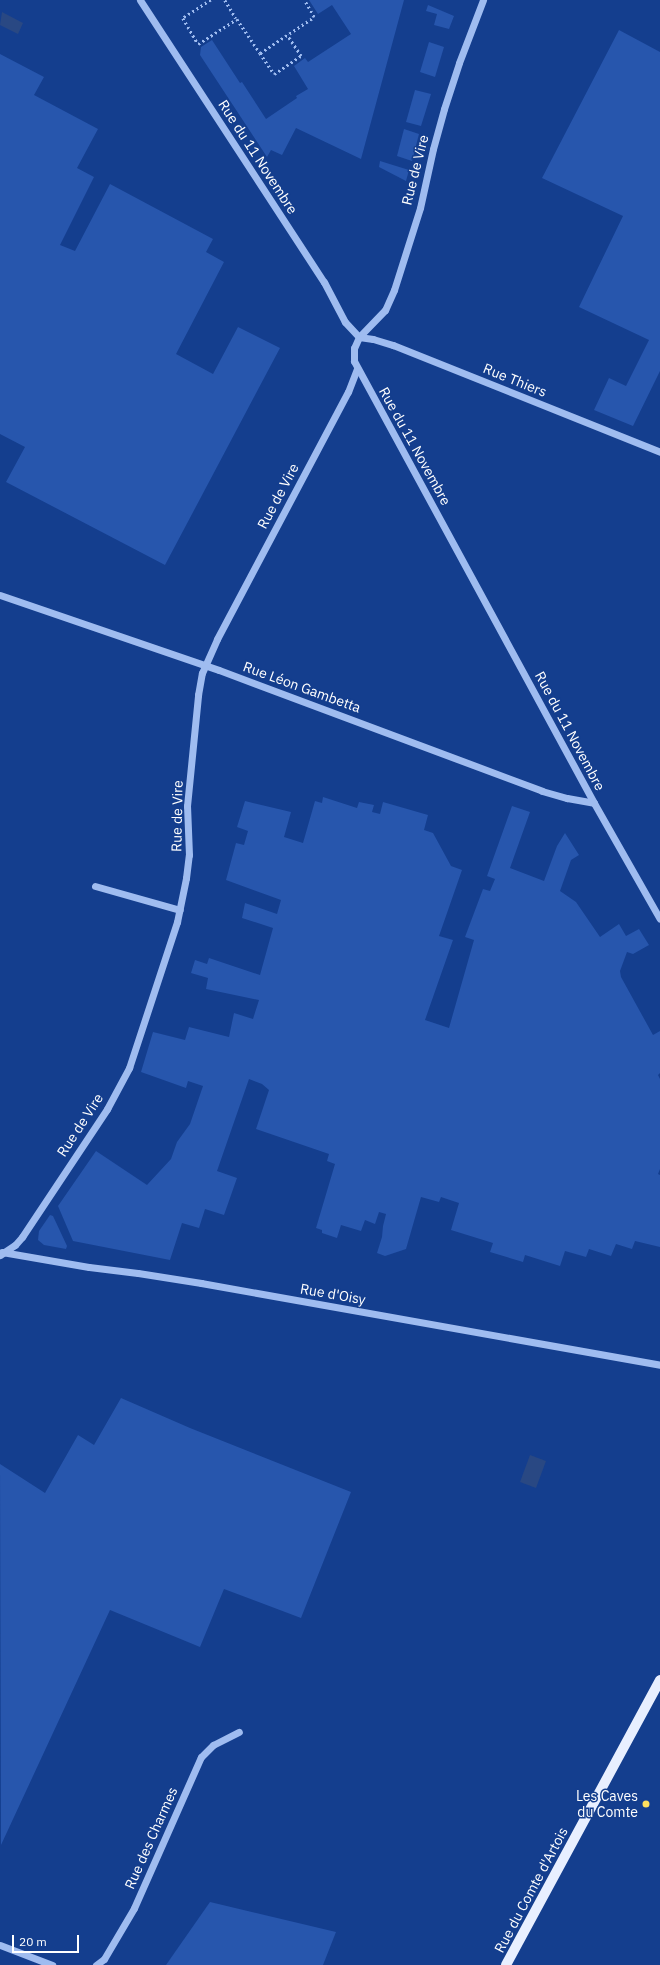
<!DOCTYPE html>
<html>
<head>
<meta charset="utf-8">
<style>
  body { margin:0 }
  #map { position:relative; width:660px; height:1965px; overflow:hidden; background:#143e8e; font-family:"IBM Plex Sans",sans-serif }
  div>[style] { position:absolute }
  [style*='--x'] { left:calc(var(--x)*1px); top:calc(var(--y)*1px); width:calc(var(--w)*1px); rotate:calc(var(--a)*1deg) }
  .green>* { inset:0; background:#2756ad }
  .water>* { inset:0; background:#294883 }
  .path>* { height:2.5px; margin-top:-1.25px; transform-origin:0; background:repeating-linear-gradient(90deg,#9fbcf0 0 2px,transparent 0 5px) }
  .minor>* { height:7px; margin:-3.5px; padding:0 3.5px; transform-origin:3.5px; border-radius:3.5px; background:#9fbcf0 }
  .major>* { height:10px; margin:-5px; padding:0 5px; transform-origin:5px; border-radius:5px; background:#e8efff }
  .dots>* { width:11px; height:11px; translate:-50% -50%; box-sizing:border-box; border:2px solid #143e8e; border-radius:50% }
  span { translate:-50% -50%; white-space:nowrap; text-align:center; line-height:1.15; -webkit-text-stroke:3px #143e8e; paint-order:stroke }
  .street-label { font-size:14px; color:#fff }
  .poi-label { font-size:14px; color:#fff }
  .right { translate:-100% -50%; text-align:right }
  .scale { position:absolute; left:12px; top:1935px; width:67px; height:18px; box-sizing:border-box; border:2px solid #fff; border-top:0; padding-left:5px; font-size:12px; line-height:14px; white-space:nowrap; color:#fff; -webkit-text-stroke:3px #143e8e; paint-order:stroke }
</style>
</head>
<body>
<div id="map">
  <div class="green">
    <div style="clip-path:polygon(309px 0,404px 0,361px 159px,296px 128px,282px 155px,271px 150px,267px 157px,200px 55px,201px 47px,212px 40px,240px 83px,242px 82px,266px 119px,297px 98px,296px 96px,308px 89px,294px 66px,305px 58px,308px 62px,351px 34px,332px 5px,318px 14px)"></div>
    <div style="clip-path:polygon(428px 5px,454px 16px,449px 29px,434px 25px,437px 14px,426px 11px)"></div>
    <div style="clip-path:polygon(619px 30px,660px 52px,660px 371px,633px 426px,594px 410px,609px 378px,626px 386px,649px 340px,579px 307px,623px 216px,542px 178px)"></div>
    <div style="clip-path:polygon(429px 42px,444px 47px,435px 77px,420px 72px)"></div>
    <div style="clip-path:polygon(0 54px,44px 77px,34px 95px,98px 129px,77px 168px,94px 177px,60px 245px,75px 251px,110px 184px,213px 239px,206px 252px,224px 262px,176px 354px,213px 374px,238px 327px,280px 348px,165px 565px,6px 482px,25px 447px,0 434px)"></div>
    <div style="clip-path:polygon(415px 90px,431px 94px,421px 126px,406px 122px)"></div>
    <div style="clip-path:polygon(404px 129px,419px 134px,412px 161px,397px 156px)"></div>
    <div style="clip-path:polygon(380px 161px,409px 170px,406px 181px,379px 167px)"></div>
    <div style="clip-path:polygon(323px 797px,357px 808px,359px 802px,374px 805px,372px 812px,380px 814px,383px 802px,428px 815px,424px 830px,433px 833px,451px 866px,462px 870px,439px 936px,453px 940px,425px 1020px,449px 1028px,474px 940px,465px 937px,483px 889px,490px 891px,495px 879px,487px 876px,512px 806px,530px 812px,510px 868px,544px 881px,557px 846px,565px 833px,579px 855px,571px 860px,560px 891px,576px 902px,600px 937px,619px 924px,626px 936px,639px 929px,649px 945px,633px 954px,627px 952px,620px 971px,621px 977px,653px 1035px,660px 1031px,660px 1073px,658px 1075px,660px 1079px,660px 1169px,658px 1174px,660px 1175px,660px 1247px,635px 1241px,632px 1249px,616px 1244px,611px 1256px,589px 1249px,586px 1257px,565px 1251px,560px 1266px,525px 1255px,523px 1262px,490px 1252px,493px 1243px,451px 1230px,459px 1203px,441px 1197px,439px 1202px,421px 1197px,406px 1249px,385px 1256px,377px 1253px,382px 1237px,383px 1226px,386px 1214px,379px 1212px,375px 1224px,365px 1220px,361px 1231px,341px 1225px,337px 1238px,322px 1233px,322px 1230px,316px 1228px,335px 1164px,327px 1161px,329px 1154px,256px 1129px,269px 1090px,262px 1084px,249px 1079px,217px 1171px,237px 1178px,224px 1215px,205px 1209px,199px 1228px,182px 1223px,170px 1260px,73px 1241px,58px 1206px,96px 1151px,147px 1185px,171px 1159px,177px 1142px,190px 1124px,203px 1086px,188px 1081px,186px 1088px,141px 1072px,153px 1032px,185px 1040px,189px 1027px,229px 1037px,234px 1013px,253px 1019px,259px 1000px,206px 989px,208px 978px,191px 973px,195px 960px,207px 964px,209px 958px,260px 975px,273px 928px,242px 918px,245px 903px,277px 914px,281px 900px,226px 880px,236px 843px,244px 845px,248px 831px,237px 827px,245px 801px,291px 812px,284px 837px,303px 843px,315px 801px,322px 803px)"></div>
    <div style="clip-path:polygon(50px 1215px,53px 1216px,67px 1246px,66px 1249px,44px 1245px,38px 1240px,39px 1231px)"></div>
    <div style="clip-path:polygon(121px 1398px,190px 1428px,351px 1492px,301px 1618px,224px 1589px,200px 1647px,110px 1610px,1px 1845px,0 1464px,45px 1493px,78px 1435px,94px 1445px)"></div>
    <div style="clip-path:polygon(210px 1902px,336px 1932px,323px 1965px,166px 1965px)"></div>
  </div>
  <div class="water">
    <div style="clip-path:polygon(2px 12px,23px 23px,18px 34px,0 25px)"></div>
    <div style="clip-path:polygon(530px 1455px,546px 1461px,536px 1488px,520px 1482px)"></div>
  </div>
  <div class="path">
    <div style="--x:211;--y:0;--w:33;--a:147"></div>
    <div style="--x:183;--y:18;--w:30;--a:60"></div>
    <div style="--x:198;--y:44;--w:46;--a:-32.7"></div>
    <div style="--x:237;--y:19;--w:41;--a:55.9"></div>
    <div style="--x:260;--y:53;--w:65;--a:-33.7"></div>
    <div style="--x:314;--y:17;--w:20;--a:-120"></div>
    <div style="--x:225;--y:0;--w:21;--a:59"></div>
    <div style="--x:260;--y:53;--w:25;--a:56"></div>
    <div style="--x:274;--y:74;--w:32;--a:-34"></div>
    <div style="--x:301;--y:56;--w:25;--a:-124"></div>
  </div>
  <div class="minor">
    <div style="--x:140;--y:0;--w:337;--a:56.9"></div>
    <div style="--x:324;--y:282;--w:45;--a:62.3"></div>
    <div style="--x:345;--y:322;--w:21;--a:47"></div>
    <div style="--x:483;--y:0;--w:67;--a:110.9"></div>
    <div style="--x:459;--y:63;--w:48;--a:108.1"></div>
    <div style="--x:444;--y:109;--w:41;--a:105.4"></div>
    <div style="--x:433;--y:149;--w:60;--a:102.4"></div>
    <div style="--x:420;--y:208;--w:86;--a:107.6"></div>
    <div style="--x:394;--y:290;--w:22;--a:114"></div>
    <div style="--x:385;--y:310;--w:37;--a:134"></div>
    <div style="--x:359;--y:337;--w:12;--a:114"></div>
    <div style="--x:354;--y:348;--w:13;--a:90"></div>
    <div style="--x:354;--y:361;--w:503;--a:61.5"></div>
    <div style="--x:594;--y:803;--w:133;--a:60.4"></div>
    <div style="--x:359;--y:337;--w:14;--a:8"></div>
    <div style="--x:373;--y:339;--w:21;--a:17"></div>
    <div style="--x:393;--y:345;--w:288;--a:21.8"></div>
    <div style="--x:0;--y:595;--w:231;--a:18.9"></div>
    <div style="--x:219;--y:670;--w:345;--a:20.5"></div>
    <div style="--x:542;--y:791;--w:26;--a:16"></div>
    <div style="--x:567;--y:798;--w:27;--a:10"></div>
    <div style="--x:95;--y:886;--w:88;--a:15.8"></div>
    <div style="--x:2;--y:1252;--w:88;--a:9.8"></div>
    <div style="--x:89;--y:1267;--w:49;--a:7"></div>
    <div style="--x:138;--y:1273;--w:64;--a:9"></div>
    <div style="--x:201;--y:1283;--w:466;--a:10.1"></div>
    <div style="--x:0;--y:1255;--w:18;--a:-34"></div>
    <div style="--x:15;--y:1245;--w:11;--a:-49"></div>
    <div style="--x:22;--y:1237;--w:154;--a:-56.4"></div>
    <div style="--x:107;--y:1109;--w:47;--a:-61.8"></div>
    <div style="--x:129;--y:1068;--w:154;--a:-71.8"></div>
    <div style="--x:177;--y:922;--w:45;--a:-78.4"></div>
    <div style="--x:186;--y:878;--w:23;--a:-83"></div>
    <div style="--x:189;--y:855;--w:49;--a:-92.3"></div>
    <div style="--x:187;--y:806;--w:112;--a:-84.3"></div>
    <div style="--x:198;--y:695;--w:22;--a:-80"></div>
    <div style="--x:202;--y:673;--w:37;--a:-66"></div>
    <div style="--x:217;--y:639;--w:280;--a:-62.1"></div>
    <div style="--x:348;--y:392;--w:25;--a:-69"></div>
    <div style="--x:0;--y:1945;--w:56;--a:21"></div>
    <div style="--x:96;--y:1965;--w:10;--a:-37"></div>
    <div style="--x:104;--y:1959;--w:59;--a:-59.5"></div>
    <div style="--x:134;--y:1908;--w:165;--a:-66.1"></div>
    <div style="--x:201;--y:1757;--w:17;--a:-45"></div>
    <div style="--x:213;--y:1745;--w:29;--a:-27"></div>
  </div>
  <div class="major">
    <div style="--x:506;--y:1965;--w:324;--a:-61.6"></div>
  </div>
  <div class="dots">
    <div style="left:646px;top:1804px;background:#ffe05e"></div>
  </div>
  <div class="street-label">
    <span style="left:258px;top:157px;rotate:57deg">Rue du 11 Novembre</span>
    <span style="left:415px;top:170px;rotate:-76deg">Rue de Vire</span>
    <span style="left:515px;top:380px;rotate:22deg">Rue Thiers</span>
    <span style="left:415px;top:446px;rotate:61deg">Rue du 11 Novembre</span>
    <span style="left:278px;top:496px;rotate:-62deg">Rue de Vire</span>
    <span style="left:302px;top:687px;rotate:20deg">Rue Léon Gambetta</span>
    <span style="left:570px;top:731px;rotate:62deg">Rue du 11 Novembre</span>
    <span style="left:177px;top:816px;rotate:-89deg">Rue de Vire</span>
    <span style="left:80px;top:1125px;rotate:-57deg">Rue de Vire</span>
    <span style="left:333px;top:1294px;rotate:10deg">Rue d'Oisy</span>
    <span style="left:151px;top:1838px;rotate:-66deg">Rue des Charmes</span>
    <span style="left:531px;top:1890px;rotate:-62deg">Rue du Comte d'Artois</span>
  </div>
  <div class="poi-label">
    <span class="right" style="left:638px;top:1804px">Les Caves<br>du Comte</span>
  </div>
  <div class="scale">20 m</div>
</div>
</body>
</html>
